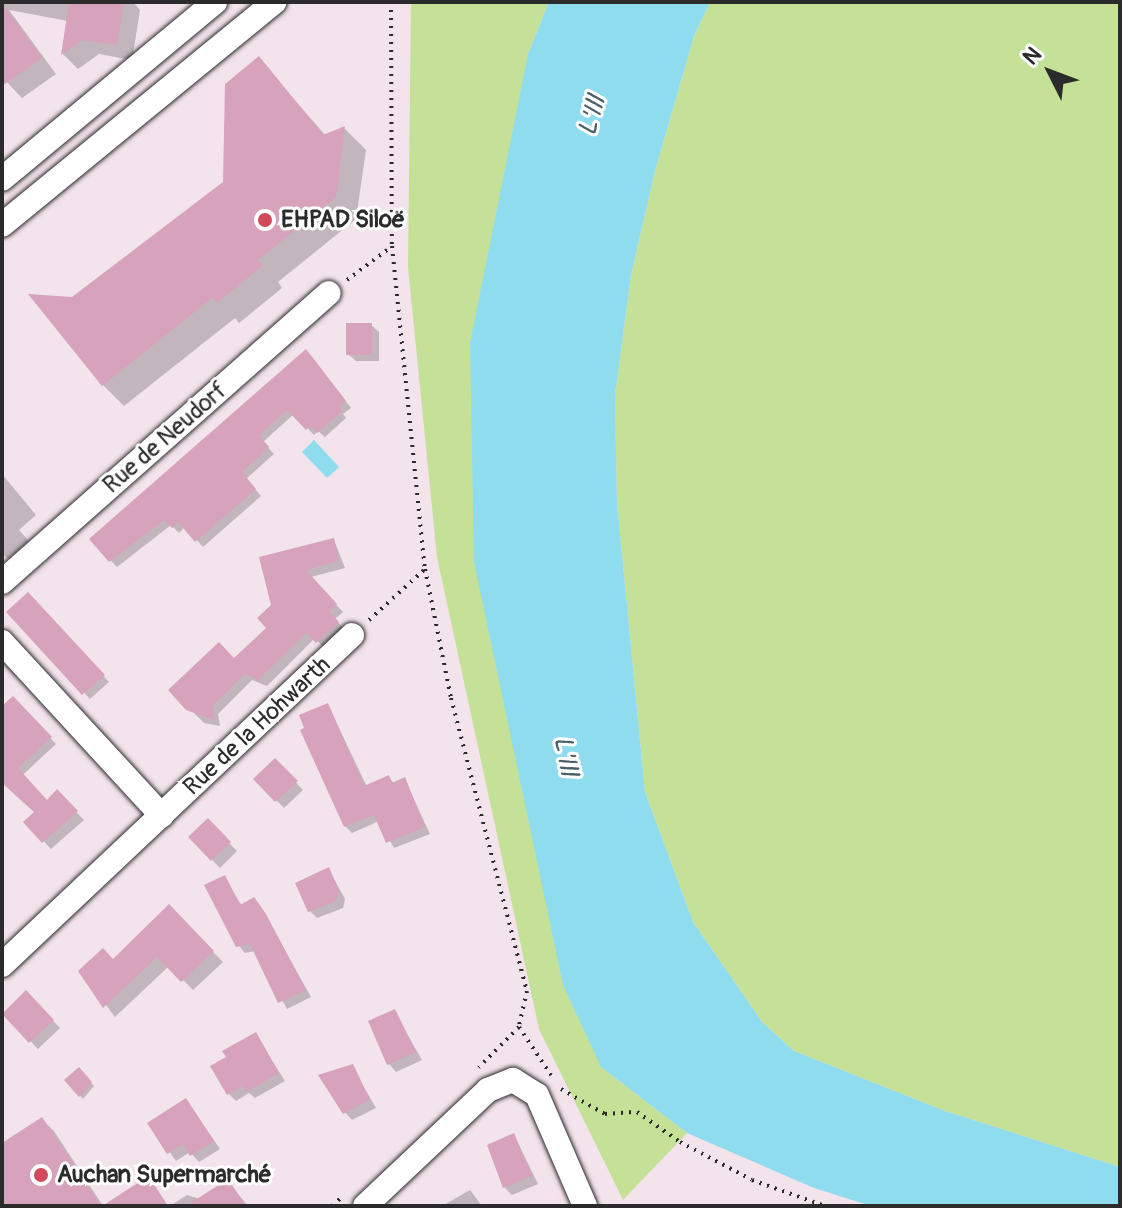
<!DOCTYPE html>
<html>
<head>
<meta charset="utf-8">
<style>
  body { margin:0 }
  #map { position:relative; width:1122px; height:1208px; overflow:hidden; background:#f3e3eb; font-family:Pangolin,sans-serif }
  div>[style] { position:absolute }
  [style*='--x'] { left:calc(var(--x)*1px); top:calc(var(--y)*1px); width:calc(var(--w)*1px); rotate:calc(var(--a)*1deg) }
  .green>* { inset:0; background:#c5e097 }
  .water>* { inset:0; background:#8fdcef }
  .shadow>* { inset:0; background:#0003 }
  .building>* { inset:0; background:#d6a2bc }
  .path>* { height:4px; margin-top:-2px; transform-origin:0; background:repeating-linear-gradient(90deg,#2b2b2b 0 2px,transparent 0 8px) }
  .roads { filter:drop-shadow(0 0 2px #2b2b2b) drop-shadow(0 0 2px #2b2b2b) }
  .minor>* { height:24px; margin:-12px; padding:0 12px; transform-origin:12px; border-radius:12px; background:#fff }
  .dots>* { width:22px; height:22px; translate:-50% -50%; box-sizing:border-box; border:4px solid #fff; border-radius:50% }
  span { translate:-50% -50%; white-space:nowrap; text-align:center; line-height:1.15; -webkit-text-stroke:6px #fff; paint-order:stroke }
  .poi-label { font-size:24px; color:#2b2b2b; font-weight:700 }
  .left { translate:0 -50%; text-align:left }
  .street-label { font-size:24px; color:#2b2b2b }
  .water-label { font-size:26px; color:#496066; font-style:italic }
  .frame { position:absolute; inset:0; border:4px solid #2b2b2b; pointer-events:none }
  .north { position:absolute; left:1010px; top:32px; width:80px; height:80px; -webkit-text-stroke:6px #fff; paint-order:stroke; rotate:312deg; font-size:22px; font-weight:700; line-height:32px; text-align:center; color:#2b2b2b }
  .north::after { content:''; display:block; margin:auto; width:28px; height:36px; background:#2b2b2b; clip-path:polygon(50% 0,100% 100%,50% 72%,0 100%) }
</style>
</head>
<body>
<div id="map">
  <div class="green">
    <div style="clip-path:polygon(411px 2px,549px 2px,528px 54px,601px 1067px,687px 1133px,623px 1200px,539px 1029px,437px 557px,408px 267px)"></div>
    <div style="clip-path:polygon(710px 2px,1120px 2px,1120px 1167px,945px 1111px,794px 1051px,762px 1022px,693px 922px,645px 792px,617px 503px,615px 395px,631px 275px,655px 171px,694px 36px)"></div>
  </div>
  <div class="water">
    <div style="clip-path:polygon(549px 2px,710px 2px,694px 36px,655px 171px,631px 275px,615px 395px,617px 503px,645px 792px,693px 922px,762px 1022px,794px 1051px,945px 1111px,1120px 1167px,1120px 1206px,871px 1206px,814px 1188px,687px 1133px,601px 1067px,563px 985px,474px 562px,470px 343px,528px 54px)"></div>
    <div style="clip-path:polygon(314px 440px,339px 467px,327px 478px,302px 452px)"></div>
  </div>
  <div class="shadow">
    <div style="clip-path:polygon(2px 2px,133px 2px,140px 10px,132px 60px,99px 54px,78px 69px,63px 54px,68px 21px,9px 10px,56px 74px,22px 98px,2px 77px)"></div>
    <div style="clip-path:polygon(259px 59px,326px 136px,345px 129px,366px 150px,356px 219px,278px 282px,282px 288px,239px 323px,235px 318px,124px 406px,103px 385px,72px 299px,225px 183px)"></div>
    <div style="clip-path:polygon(371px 325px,379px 332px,379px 361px,356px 361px,348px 354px)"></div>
    <div style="clip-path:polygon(312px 357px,351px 408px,343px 414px,346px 418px,325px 437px,318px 431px,314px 435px,294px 414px,263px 442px,274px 454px,246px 479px,261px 496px,203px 547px,185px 527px,179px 533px,171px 525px,117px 567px,92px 540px)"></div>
    <div style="clip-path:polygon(2px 474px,36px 515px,19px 530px,29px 541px,8px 559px,2px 553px)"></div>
    <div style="clip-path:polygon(334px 540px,345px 568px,311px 577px,343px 612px,335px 619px,345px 630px,325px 649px,315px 638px,267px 686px,252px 680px,218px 714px,220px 726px,204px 723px,171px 690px,234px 661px,269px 628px,274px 606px,262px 558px)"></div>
    <div style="clip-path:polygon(28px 595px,109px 682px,90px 699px,9px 612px)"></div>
    <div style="clip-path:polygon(13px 698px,56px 744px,14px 783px,2px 770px,2px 708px)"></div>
    <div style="clip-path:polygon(328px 705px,367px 787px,389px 778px,395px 784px,405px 780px,430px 834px,394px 848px,379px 821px,352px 833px,345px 826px)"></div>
    <div style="clip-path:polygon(275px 761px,303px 790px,284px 808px,256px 779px)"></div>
    <div style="clip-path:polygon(57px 792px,84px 820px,51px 849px,26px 822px)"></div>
    <div style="clip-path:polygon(207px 821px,237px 851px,220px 868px,190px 837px)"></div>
    <div style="clip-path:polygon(329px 870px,345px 899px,343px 908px,317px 918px,310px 911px)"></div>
    <div style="clip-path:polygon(224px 877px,242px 906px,260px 906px,311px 997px,287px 1009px,256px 951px,245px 953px,238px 945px)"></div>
    <div style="clip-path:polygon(169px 907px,223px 962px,193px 990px,169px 966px,115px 1017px,81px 971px,113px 962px)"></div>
    <div style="clip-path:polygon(26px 993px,60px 1028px,38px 1049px,4px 1013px)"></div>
    <div style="clip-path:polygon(394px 1011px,422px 1060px,396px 1072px,389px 1064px)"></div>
    <div style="clip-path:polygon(255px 1034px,285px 1081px,255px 1098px,249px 1093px,236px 1101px,229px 1094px,229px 1057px)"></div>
    <div style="clip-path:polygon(352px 1067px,376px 1108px,352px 1120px,345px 1112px)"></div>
    <div style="clip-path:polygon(78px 1069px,94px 1086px,83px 1099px,67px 1080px)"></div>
    <div style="clip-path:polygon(186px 1100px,220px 1149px,199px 1162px,190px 1152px,176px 1161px,150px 1124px)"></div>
    <div style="clip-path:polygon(42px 1120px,54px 1131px,103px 1206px,2px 1206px,2px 1146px)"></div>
    <div style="clip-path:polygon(514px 1135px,538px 1184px,512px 1195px,504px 1187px)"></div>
    <div style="clip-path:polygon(228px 1182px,248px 1206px,170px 1206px,187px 1195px,200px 1199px)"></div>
    <div style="clip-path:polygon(470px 1190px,482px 1206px,442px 1206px)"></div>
  </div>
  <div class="building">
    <div style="clip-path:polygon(69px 2px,124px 2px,117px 45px,82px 40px,61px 55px)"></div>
    <div style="clip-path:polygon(2px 3px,42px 58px,2px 86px)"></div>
    <div style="clip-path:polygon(259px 56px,323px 135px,345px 126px,336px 197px,258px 260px,262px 266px,217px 303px,212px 298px,102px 386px,28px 294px,72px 297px,223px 182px,225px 84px)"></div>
    <div style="clip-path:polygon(346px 323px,372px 323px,372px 355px,346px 355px)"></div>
    <div style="clip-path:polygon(306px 349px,346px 401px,339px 407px,342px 411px,317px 433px,311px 426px,306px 430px,287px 410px,259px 435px,269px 447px,242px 472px,256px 489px,202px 536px,195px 542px,178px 522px,172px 528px,164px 520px,109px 562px,89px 539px)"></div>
    <div style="clip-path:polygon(334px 538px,339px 561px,306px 570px,337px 604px,329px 611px,339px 622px,316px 643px,306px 633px,258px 680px,245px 674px,212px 706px,214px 720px,186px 710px,168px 690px,219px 642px,234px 658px,266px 628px,257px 618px,271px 605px,259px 557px)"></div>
    <div style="clip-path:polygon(28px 592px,105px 675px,82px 695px,6px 612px)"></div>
    <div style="clip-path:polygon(13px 696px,52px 737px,18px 768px,47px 800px,57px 789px,78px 811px,42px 843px,23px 822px,34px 812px,2px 783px,2px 706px)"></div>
    <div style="clip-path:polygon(328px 703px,364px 786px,389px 775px,392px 783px,405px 777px,425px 827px,386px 843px,374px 815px,344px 827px,300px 730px,304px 728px,299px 715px)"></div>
    <div style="clip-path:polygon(275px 758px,298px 781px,275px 802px,253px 779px)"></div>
    <div style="clip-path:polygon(208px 818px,231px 842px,211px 861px,188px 837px)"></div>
    <div style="clip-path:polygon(329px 867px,339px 891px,336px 901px,308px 912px,295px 883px)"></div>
    <div style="clip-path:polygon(225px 875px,240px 905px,254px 897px,266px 914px,306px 990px,278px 1003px,250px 944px,236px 947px,204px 885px)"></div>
    <div style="clip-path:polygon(169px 904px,214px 951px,181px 982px,157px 957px,103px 1008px,78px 971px,103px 948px,113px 959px)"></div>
    <div style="clip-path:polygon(26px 990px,54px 1020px,29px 1043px,2px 1014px)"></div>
    <div style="clip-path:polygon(395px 1009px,416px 1052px,387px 1065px,368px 1021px)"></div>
    <div style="clip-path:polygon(256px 1032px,279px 1073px,246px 1092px,242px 1086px,227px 1095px,210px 1066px,226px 1057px,222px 1051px)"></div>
    <div style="clip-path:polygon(353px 1064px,370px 1100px,343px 1114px,318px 1075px)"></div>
    <div style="clip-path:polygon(79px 1067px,92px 1082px,79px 1097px,64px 1080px)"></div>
    <div style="clip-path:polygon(186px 1098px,214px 1141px,190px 1156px,183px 1144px,167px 1154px,147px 1123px)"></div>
    <div style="clip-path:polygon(42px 1117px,101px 1206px,2px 1206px,2px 1143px)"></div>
    <div style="clip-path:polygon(514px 1133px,532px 1176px,503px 1188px,487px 1145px)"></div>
    <div style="clip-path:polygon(144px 1179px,152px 1181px,168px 1206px,102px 1206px)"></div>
    <div style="clip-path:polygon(228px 1179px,246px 1206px,186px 1206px)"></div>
  </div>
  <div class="path">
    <div style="--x:391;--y:2;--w:244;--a:89.8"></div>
    <div style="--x:392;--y:246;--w:325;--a:84.2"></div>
    <div style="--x:425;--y:569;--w:132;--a:78.6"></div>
    <div style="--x:451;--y:698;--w:303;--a:75.5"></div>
    <div style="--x:527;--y:991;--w:37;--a:103"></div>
    <div style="--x:519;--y:1027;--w:57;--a:135"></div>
    <div style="--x:347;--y:280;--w:55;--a:-36.9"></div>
    <div style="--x:369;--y:620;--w:74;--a:-42.3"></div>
    <div style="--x:519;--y:1027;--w:58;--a:56.3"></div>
    <div style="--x:561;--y:1089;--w:51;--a:29.6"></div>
    <div style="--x:605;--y:1114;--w:32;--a:-4"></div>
    <div style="--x:637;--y:1112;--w:52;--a:34.9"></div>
    <div style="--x:680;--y:1142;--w:81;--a:27.8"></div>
    <div style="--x:752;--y:1180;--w:77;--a:19.6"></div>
    <div style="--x:332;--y:1206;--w:13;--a:-42"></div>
  </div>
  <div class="roads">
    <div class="minor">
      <div style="--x:2;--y:179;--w:277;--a:-39.7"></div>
      <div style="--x:2;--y:225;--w:352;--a:-39.3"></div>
      <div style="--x:2;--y:582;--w:436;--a:-41.5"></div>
      <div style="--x:2;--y:642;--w:236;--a:47.4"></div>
      <div style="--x:2;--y:965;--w:481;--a:-43.3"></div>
      <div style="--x:365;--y:1206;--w:169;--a:-43.3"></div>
      <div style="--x:488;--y:1090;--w:27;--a:-22"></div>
      <div style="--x:513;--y:1080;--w:28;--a:32"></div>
      <div style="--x:537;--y:1095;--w:121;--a:66.6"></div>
    </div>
  </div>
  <div class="dots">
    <div style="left:265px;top:220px;background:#d1495b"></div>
    <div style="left:41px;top:1175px;background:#d1495b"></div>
  </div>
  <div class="poi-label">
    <span class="left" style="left:281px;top:220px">EHPAD Siloë</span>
    <span class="left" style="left:57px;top:1175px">Auchan Supermarché</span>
  </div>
  <div class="street-label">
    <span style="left:165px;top:438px;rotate:-41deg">Rue de Neudorf</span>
    <span style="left:257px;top:726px;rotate:-43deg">Rue de la Hohwarth</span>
  </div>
  <div class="water-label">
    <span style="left:593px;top:116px;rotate:-74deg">L'Ill</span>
    <span style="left:565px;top:756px;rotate:80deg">L'Ill</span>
  </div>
  <div class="frame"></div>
  <div class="north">N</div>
</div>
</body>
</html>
